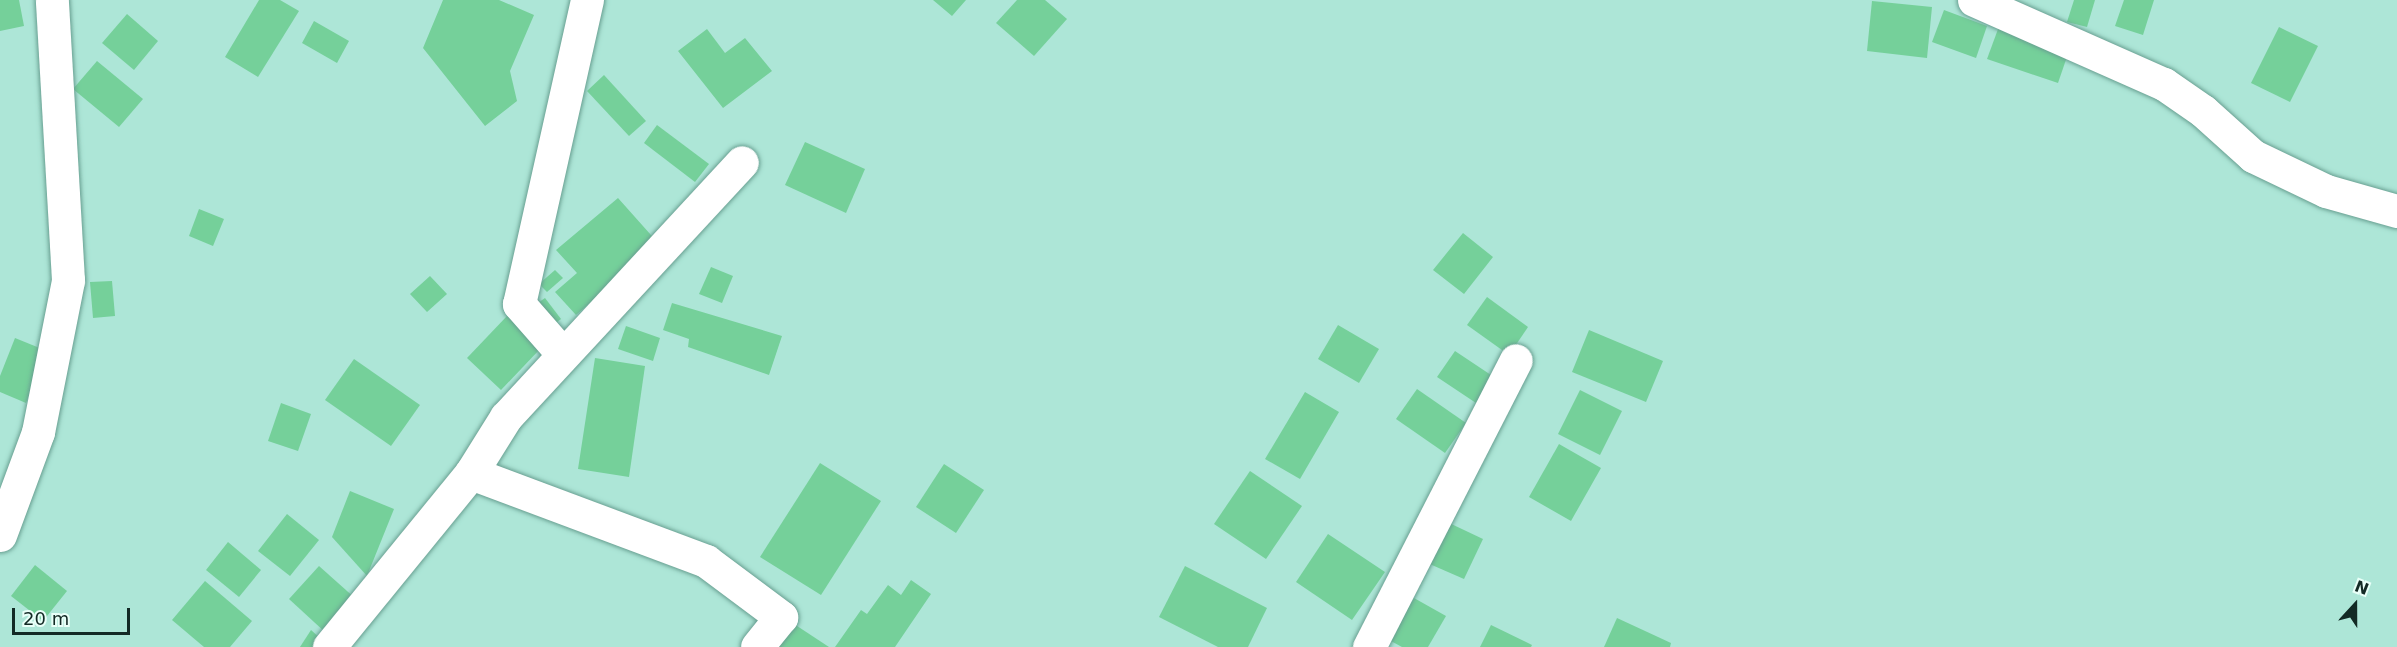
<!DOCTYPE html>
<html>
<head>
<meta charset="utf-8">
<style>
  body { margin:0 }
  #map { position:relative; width:2397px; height:647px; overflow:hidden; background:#ade6d7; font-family:"DejaVu Sans",sans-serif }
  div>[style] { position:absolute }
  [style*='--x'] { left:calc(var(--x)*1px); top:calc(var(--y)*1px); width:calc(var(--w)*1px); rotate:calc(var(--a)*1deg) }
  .building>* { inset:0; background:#75d09a }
  .roads { filter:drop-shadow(0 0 2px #689f91) drop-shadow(0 0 2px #689f91) }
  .minor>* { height:33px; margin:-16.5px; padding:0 16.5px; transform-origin:16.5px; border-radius:16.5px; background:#fff }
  span { translate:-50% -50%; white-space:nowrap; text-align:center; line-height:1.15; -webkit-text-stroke:4.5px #e9fff8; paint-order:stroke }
  .north { position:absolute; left:2325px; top:575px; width:60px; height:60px; -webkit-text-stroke:4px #e9fff8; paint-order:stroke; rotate:21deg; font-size:16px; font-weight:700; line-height:24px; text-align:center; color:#132a25 }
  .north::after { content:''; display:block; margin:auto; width:21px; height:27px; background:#132a25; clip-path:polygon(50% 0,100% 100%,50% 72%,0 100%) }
  .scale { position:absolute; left:12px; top:608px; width:118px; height:27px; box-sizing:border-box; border:3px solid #132a25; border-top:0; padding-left:8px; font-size:18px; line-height:21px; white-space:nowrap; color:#132a25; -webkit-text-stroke:4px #e9fff8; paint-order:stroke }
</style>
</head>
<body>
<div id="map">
  <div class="building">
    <div style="clip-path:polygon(0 0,19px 0,24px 26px,0 31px)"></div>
    <div style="clip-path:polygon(259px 0,280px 0,299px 11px,258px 77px,225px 57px)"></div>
    <div style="clip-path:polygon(443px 0,499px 0,534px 15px,510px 71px,517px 101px,485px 126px,423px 48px)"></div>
    <div style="clip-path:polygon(933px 0,966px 0,952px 16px)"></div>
    <div style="clip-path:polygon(1017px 0,1045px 0,1067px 19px,1034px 56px,996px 23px)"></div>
    <div style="clip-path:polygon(2074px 0,2095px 0,2087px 27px,2067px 22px)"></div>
    <div style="clip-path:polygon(2124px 0,2154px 0,2143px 35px,2115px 26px)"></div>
    <div style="clip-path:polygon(1872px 1px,1932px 7px,1927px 58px,1867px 51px)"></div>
    <div style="clip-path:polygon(1944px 10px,1987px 26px,1976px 58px,1932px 42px)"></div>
    <div style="clip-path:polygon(127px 14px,158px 41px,134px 70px,102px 43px)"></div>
    <div style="clip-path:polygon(314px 21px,349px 41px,337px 63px,302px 43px)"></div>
    <div style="clip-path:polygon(2001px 21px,2071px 45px,2058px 83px,1987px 59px)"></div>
    <div style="clip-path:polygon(2279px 27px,2318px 46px,2290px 102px,2251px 83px)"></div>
    <div style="clip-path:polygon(707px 29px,725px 53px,745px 38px,772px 71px,723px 108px,678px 51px)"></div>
    <div style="clip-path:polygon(97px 61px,143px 99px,119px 127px,73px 89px)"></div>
    <div style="clip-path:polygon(604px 75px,646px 121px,629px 136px,587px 91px)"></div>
    <div style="clip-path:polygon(657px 125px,709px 164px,695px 182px,644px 143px)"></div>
    <div style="clip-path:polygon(805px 142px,865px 169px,846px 213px,785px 185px)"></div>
    <div style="clip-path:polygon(618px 198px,659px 244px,576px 315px,555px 292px,577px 273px,556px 250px)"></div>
    <div style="clip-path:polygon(199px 209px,224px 219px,213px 246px,189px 236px)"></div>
    <div style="clip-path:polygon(1463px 233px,1493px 257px,1464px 294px,1433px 270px)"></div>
    <div style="clip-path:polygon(711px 267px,733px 276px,722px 303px,699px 294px)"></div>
    <div style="clip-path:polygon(555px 270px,563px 278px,547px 292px,539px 284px)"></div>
    <div style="clip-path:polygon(430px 276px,447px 294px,427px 312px,410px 294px)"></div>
    <div style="clip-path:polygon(112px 281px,115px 316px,93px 318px,90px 282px)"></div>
    <div style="clip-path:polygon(1487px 297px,1528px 327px,1509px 355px,1467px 325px)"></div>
    <div style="clip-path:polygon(545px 298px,561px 319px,548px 329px,532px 307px)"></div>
    <div style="clip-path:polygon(672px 303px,782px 336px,769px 375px,688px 347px,689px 339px,663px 330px)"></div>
    <div style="clip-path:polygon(507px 316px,541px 348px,501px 390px,467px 358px)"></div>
    <div style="clip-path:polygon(1338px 325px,1379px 349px,1359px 383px,1318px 359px)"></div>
    <div style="clip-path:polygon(626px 326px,660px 338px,653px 361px,618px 349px)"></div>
    <div style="clip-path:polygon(1589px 330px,1663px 361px,1646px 402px,1572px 372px)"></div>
    <div style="clip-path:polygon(15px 338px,47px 351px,26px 403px,0 392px,0 376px)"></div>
    <div style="clip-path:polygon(1455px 351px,1497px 379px,1479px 405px,1437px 377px)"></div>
    <div style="clip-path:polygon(595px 358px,645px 366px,629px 477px,578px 469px)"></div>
    <div style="clip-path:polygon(354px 359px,420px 405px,391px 446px,325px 400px)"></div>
    <div style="clip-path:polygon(1417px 389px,1466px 423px,1445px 453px,1396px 419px)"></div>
    <div style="clip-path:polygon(1580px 390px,1622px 411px,1600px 455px,1558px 434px)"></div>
    <div style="clip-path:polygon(1305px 392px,1339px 412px,1300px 479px,1265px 459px)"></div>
    <div style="clip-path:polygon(281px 403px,311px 414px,298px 451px,268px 441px)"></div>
    <div style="clip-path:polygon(1559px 444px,1601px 468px,1571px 521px,1529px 497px)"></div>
    <div style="clip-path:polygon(820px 463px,881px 501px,821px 595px,760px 557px)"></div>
    <div style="clip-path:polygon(944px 464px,984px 490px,956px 533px,916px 507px)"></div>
    <div style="clip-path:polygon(1250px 471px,1302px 506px,1266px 559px,1214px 524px)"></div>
    <div style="clip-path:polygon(350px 491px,394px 509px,367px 576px,332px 537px)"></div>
    <div style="clip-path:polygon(287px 514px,319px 540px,290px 576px,258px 551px)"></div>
    <div style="clip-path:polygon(1445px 521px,1483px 539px,1464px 579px,1425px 562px)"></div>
    <div style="clip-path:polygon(1328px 534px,1385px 572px,1352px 620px,1296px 582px)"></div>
    <div style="clip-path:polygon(228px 542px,261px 570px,239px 597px,206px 570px)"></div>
    <div style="clip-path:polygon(35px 565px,67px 591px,43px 621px,11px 596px)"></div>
    <div style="clip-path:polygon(319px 566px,356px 599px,326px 633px,289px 599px)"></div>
    <div style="clip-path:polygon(1185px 566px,1267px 608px,1248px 647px,1218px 647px,1159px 617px)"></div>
    <div style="clip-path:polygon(911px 580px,931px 594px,895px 647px,835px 647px,861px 610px,867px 614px,888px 585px,901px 595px)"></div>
    <div style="clip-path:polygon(205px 581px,252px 621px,230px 647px,204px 647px,172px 620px)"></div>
    <div style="clip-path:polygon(1414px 598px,1446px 616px,1428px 647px,1402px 647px,1389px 640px)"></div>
    <div style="clip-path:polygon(1617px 618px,1671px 643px,1670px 647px,1604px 647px)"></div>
    <div style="clip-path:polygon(791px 622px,829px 647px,774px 647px)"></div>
    <div style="clip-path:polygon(1491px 625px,1532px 645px,1531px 647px,1480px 647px)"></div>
    <div style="clip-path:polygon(311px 630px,321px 639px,314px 647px,300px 647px)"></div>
  </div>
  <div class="roads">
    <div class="minor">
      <div style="--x:1974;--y:0;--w:208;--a:23.9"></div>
      <div style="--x:2164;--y:84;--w:47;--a:34.7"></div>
      <div style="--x:2203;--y:111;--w:67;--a:42"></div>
      <div style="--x:2253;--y:156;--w:81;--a:25.6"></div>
      <div style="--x:2326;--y:191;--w:74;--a:15.7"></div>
      <div style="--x:561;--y:352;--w:64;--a:-131.2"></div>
      <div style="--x:519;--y:304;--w:312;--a:-77.4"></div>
      <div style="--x:471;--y:473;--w:251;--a:20.5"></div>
      <div style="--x:706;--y:561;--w:94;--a:36.7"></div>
      <div style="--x:781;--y:617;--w:38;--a:129"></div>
      <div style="--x:0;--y:535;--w:110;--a:-69.7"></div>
      <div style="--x:38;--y:432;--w:155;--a:-78.8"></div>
      <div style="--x:68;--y:280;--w:280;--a:-93.3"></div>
      <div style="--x:329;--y:647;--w:225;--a:-50.8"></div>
      <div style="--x:471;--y:473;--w:66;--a:-58"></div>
      <div style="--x:506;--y:417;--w:347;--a:-47.2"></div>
      <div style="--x:1369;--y:647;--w:322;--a:-62.9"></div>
    </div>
  </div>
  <div class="north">N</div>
  <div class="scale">20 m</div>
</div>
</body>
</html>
